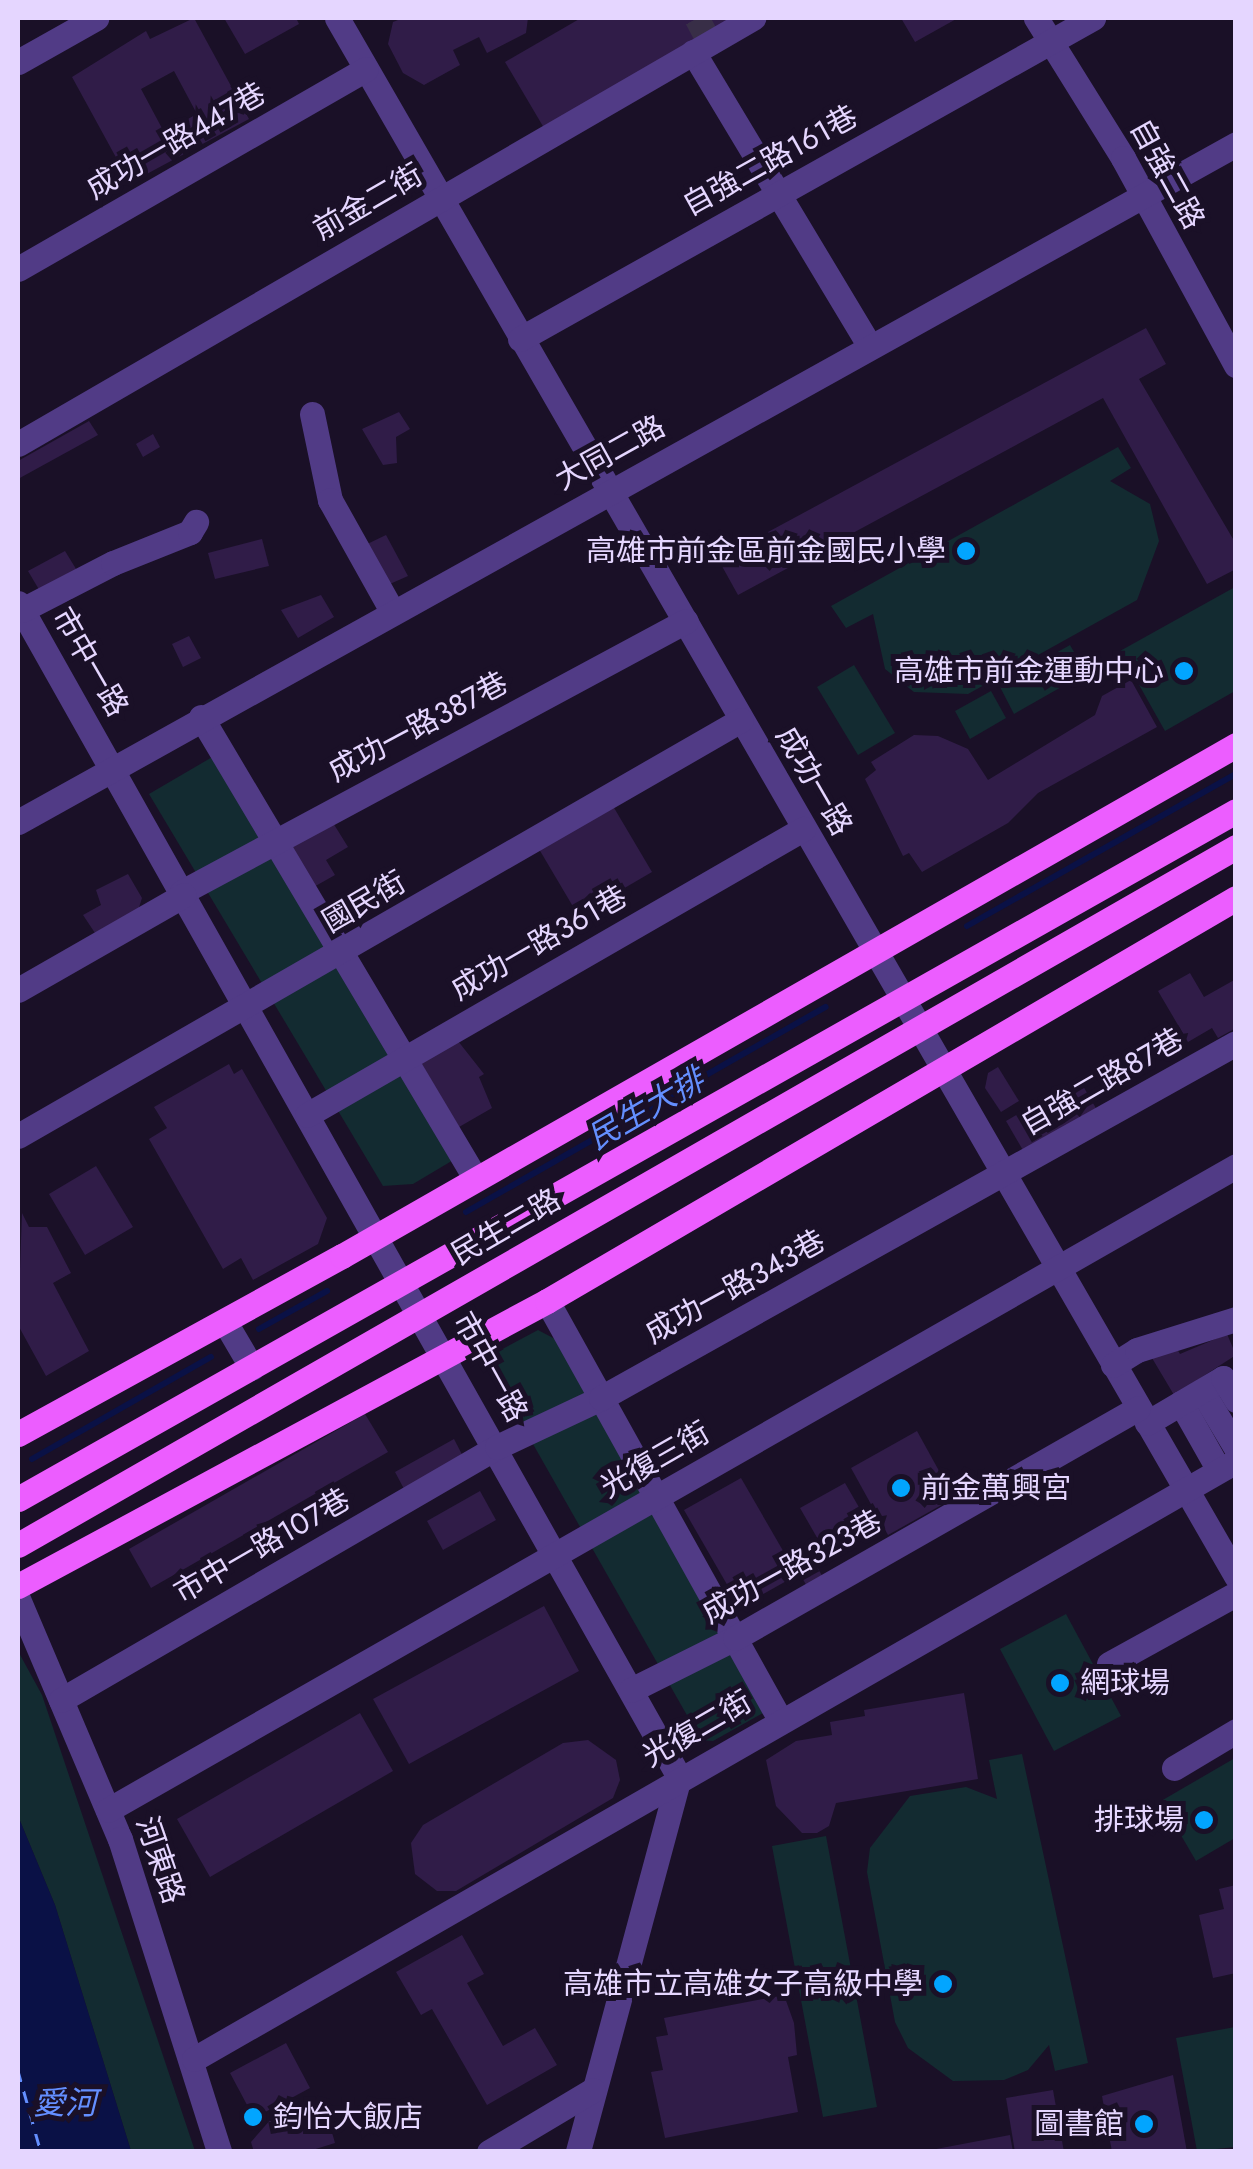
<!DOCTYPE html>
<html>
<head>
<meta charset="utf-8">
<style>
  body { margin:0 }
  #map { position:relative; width:1253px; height:2169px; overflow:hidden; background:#1a1027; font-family:Jost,"Noto Sans TC",sans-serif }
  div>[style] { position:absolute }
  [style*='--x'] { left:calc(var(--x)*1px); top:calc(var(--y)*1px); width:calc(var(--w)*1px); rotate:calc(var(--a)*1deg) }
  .green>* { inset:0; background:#132b31 }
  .water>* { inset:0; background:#0a1146 }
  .stream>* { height:6px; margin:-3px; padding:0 3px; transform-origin:3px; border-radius:3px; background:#0a1146 }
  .ferry>* { height:2.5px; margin-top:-1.25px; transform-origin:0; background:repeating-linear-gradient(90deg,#648fff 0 12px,transparent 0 22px) }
  .building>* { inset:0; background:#301c48 }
  .minor-tunnel>* { height:25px; margin-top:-12.5px; transform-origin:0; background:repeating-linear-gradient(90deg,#382e47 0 25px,transparent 0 37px) }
  .minor>* { height:25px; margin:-12.5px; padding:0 12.5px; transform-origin:12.5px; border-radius:12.5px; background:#513b86 }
  .major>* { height:25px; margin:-12.5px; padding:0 12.5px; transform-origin:12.5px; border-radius:12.5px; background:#ec5dff }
  .dots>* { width:28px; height:28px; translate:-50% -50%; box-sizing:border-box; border:5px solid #1a1027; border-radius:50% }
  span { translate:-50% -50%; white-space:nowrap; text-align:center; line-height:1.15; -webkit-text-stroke:10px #1a1027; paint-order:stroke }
  .street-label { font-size:30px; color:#e5d6ff }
  .poi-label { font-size:30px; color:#e5d6ff }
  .right { translate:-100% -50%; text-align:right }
  .left { translate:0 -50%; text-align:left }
  .water-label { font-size:32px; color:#648fff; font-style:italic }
  .frame { position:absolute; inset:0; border:20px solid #e5d6ff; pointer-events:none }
</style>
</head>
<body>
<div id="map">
  <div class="green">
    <div style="clip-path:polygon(1118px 447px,1131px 468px,1110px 481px,1150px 504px,1159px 541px,1137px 600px,968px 694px,914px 692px,885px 669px,873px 614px,846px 628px,831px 606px)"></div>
    <div style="clip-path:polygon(1235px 587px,1235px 691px,1165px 731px,1120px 651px)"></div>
    <div style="clip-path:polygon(1070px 645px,1086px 673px,1014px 714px,999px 685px)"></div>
    <div style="clip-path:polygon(854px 665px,895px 733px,858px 755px,817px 687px)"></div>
    <div style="clip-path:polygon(991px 691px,1006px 718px,970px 739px,955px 711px)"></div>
    <div style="clip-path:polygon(214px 756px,455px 1159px,413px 1184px,383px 1186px,149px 794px)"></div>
    <div style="clip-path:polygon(538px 1330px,555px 1339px,763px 1713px,713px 1741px,701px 1740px,491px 1370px,495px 1353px)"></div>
    <div style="clip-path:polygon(1066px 1614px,1121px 1716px,1054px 1751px,1000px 1649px)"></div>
    <div style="clip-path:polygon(18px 1651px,42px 1695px,195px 2151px,131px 2151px,55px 1905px,18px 1816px)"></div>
    <div style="clip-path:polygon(1022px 1754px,1088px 2063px,1055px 2071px,1049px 2045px,1028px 2070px,1004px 2080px,953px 2081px,908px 2048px,895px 2022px,867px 1872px,870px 1848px,910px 1796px,966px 1787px,997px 1799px,989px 1760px)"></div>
    <div style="clip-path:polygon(1235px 1758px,1235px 1838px,1196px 1861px,1161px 1801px)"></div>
    <div style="clip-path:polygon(826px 1836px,877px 2107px,823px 2117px,772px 1846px)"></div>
    <div style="clip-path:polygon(1235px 2027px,1235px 2147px,1197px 2151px,1176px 2038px)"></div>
  </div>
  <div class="water">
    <div style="clip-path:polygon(18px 1816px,55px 1905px,131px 2151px,18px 2151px)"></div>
  </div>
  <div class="stream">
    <div style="--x:967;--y:926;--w:309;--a:-29.5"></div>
    <div style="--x:466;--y:1212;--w:414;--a:-29.7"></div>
    <div style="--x:259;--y:1329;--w:78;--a:-29.2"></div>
    <div style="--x:32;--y:1459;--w:206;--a:-29.7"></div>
  </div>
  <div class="ferry">
    <div style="--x:18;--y:2070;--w:85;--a:74.3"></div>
  </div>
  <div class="building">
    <div style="clip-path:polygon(evenodd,194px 18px,249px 119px,130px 183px,72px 77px,146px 31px,150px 39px,194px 18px,174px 71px,197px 114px,164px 132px,141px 89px,174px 71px)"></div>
    <div style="clip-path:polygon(224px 18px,296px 18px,299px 24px,245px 54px)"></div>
    <div style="clip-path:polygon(403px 18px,528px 18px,526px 33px,487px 53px,479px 37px,453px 50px,460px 65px,424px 85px,403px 73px,388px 44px,393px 22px)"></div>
    <div style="clip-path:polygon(581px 18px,734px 18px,544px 128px,505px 62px)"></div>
    <div style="clip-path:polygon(901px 18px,958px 18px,915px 42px)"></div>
    <div style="clip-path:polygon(1146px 328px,1166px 364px,1139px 379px,1236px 544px,1236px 569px,1207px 584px,1103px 398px,738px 595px,718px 559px)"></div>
    <div style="clip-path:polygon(399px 412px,410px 429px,396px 437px,397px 463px,383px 465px,362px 429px)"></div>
    <div style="clip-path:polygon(89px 421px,98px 435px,18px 479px,18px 461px)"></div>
    <div style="clip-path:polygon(153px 434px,160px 447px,143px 457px,136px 444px)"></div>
    <div style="clip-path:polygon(386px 535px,408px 576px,383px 587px,361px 547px)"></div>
    <div style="clip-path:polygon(262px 539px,269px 566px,215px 579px,208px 553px)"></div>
    <div style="clip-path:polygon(65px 551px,81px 577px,44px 598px,28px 571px)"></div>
    <div style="clip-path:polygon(321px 595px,334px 617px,298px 638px,281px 610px)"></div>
    <div style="clip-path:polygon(189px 636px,201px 658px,183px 667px,172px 644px)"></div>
    <div style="clip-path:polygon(1131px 680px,1157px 727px,1038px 793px,1008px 823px,922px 872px,909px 853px,903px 856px,865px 779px,876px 770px,871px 762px,914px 735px,938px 736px,968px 749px,988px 780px,1095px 715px,1102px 696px)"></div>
    <div style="clip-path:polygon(610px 801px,652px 872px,578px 915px,536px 844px)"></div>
    <div style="clip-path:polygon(330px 818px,348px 847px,326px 860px,335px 875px,312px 888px,286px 844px)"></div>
    <div style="clip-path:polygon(128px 874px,142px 898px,136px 917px,97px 936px,83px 915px,101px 905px,96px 890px)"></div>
    <div style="clip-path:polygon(1190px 973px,1204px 997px,1236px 979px,1236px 1028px,1218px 1038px,1212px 1028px,1188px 1042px,1158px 991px)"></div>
    <div style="clip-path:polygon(458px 1041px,484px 1074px,479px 1077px,492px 1108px,459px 1127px,421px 1063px)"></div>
    <div style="clip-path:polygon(229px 1064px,234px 1074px,242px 1069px,327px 1218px,318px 1244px,253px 1280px,241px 1258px,223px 1269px,149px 1139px,167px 1128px,154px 1107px)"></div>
    <div style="clip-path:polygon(998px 1067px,1019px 1101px,1001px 1112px,985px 1088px,988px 1073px)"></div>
    <div style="clip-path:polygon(1079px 1079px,1097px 1110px,1024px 1152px,1006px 1121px)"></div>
    <div style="clip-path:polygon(96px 1166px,133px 1227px,85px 1255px,49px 1194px)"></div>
    <div style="clip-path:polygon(22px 1213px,29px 1227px,47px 1227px,71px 1273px,53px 1283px,89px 1351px,46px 1376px,18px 1325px)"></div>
    <div style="clip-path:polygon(1227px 1334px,1236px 1355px,1174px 1395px,1152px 1358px,1174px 1344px,1180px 1354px)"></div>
    <div style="clip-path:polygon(365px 1414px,388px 1452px,151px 1588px,129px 1549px)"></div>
    <div style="clip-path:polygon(917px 1431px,954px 1498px,888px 1535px,851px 1468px)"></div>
    <div style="clip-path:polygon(454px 1439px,470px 1470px,411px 1502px,395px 1472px)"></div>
    <div style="clip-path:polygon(741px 1478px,797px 1575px,740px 1607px,684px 1510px)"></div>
    <div style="clip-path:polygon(845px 1483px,864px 1516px,819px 1541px,800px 1508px)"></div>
    <div style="clip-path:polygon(480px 1491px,496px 1520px,443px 1550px,427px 1521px)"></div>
    <div style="clip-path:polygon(807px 1549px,825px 1581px,809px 1590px,791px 1558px)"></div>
    <div style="clip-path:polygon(544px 1606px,579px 1671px,409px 1764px,373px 1699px)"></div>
    <div style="clip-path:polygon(964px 1693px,978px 1779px,836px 1803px,829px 1826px,817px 1833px,802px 1833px,776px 1806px,766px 1760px,796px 1741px,832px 1735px,830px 1722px,865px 1716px,864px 1710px)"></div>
    <div style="clip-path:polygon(360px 1713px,393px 1771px,210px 1877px,177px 1819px)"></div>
    <div style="clip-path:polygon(588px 1740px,616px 1760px,620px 1780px,613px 1798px,456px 1891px,437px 1891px,415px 1874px,411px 1843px,423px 1825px,563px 1743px)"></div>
    <div style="clip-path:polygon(1236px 1885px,1236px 1973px,1213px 1978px,1199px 1915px,1224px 1909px,1219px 1889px)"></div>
    <div style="clip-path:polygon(462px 1935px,484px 1974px,467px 1983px,503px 2046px,535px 2028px,557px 2065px,487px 2105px,432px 2009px,421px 2015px,396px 1972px)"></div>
    <div style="clip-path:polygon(784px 1995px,794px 2023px,797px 2055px,788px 2057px,798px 2112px,665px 2138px,651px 2072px,663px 2070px,656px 2037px,668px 2035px,664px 2018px)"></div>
    <div style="clip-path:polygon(286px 2043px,310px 2088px,254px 2118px,230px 2073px)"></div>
    <div style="clip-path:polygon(1173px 2075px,1187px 2152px,1112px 2152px,1102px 2096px)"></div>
    <div style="clip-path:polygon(1053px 2090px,1064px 2152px,1015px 2152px,1006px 2098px)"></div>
    <div style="clip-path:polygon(285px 2103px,300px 2114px,325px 2108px,335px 2143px,306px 2152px,254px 2152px,251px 2142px)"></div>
    <div style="clip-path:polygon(1010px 2135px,1013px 2152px,931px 2152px,931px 2150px)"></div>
  </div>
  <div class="minor-tunnel">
    <div style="--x:697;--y:18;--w:27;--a:62"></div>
  </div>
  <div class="minor">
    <div style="--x:337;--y:18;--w:1799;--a:60.01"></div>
    <div style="--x:1036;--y:18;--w:165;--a:58.1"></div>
    <div style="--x:1123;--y:158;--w:236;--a:61.4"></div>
    <div style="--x:693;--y:52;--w:342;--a:59"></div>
    <div style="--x:18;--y:62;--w:90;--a:-29.4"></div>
    <div style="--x:18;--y:269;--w:401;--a:-29.9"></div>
    <div style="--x:520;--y:339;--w:657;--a:-29.26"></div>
    <div style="--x:312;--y:414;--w:88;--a:78.2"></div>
    <div style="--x:330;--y:500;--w:127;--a:60.8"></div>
    <div style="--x:18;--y:444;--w:850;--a:-30.1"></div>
    <div style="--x:18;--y:603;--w:1347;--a:60.62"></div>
    <div style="--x:679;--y:1777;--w:388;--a:105.1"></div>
    <div style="--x:22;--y:610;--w:102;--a:-27.3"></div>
    <div style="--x:113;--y:563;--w:83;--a:-21.9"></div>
    <div style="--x:190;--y:532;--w:12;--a:-59"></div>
    <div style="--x:201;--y:717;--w:534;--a:59.26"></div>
    <div style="--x:18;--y:822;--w:1394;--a:-29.1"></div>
    <div style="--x:182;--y:892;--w:572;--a:-28.27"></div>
    <div style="--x:18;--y:990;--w:191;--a:-29.8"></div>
    <div style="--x:307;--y:1115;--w:573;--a:-29.97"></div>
    <div style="--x:18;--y:1136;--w:834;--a:-29.92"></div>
    <div style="--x:547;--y:1301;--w:479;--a:60.9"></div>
    <div style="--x:225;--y:1322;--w:53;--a:59.6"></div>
    <div style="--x:1113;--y:1365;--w:28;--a:-32"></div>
    <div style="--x:1137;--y:1350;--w:104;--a:-17.4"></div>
    <div style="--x:1202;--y:1391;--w:66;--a:59.2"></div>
    <div style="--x:1181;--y:1403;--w:69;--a:60.5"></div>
    <div style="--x:1147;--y:1423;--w:88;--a:-30.6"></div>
    <div style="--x:1223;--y:1378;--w:26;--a:59"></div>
    <div style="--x:18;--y:1599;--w:261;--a:67"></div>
    <div style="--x:120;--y:1839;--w:328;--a:72.4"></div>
    <div style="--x:1109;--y:1664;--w:145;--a:-28.9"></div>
    <div style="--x:631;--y:1690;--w:116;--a:-26.6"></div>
    <div style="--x:735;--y:1638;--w:464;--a:-29.7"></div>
    <div style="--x:61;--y:1700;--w:504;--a:-30.13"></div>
    <div style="--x:497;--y:1447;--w:115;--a:-25.2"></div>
    <div style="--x:601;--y:1398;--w:727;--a:-29.21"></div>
    <div style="--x:1174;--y:1768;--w:72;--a:-30.8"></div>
    <div style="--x:108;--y:1810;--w:1299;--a:-29.72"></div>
    <div style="--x:194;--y:2059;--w:1201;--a:-29.85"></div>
    <div style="--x:489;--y:2152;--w:121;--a:-30.8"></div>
  </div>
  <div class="major">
    <div style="--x:18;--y:1434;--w:370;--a:-28.8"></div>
    <div style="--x:342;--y:1256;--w:1030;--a:-29.75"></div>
    <div style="--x:18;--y:1499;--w:1399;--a:-29.46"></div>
    <div style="--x:18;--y:1545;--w:1404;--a:-29.82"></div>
    <div style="--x:18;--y:1586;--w:601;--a:-28.31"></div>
    <div style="--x:547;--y:1301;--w:798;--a:-30.32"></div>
  </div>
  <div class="dots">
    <div style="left:966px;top:551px;background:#02a5ff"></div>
    <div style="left:1184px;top:671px;background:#02a5ff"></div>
    <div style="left:901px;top:1488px;background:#02a5ff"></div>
    <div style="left:1060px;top:1683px;background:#02a5ff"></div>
    <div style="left:1204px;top:1820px;background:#02a5ff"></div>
    <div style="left:943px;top:1984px;background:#02a5ff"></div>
    <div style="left:253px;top:2117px;background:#02a5ff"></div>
    <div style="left:1144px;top:2124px;background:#02a5ff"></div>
  </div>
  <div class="street-label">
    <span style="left:176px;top:141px;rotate:-30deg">成功一路447巷</span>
    <span style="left:770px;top:161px;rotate:-29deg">自強二路161巷</span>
    <span style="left:1167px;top:174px;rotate:61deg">自強二路</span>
    <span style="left:368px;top:202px;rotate:-30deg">前金二街</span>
    <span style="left:610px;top:453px;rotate:-29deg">大同二路</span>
    <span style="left:90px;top:662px;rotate:60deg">市中一路</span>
    <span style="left:418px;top:727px;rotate:-28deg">成功一路387巷</span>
    <span style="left:814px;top:781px;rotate:60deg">成功一路</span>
    <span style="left:364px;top:902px;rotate:-30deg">國民街</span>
    <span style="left:539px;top:943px;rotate:-30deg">成功一路361巷</span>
    <span style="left:1102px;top:1082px;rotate:-30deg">自強二路87巷</span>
    <span style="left:506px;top:1227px;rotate:-30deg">民生二路</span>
    <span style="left:735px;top:1287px;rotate:-29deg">成功一路343巷</span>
    <span style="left:490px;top:1367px;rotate:61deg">市中一路</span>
    <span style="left:655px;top:1460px;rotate:-30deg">光復三街</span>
    <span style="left:262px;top:1546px;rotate:-30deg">市中一路107巷</span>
    <span style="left:792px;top:1567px;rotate:-29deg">成功一路323巷</span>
    <span style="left:697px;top:1729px;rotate:-30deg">光復二街</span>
    <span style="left:160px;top:1860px;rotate:71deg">河東路</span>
  </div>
  <div class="poi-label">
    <span class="right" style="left:946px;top:551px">高雄市前金區前金國民小學</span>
    <span class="right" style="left:1164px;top:671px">高雄市前金運動中心</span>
    <span class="left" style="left:921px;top:1488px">前金萬興宮</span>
    <span class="left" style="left:1080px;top:1683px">網球場</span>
    <span class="right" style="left:1184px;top:1820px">排球場</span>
    <span class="right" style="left:923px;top:1984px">高雄市立高雄女子高級中學</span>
    <span class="left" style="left:273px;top:2117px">鈞怡大飯店</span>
    <span class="right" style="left:1124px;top:2124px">圖書館</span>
  </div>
  <div class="water-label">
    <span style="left:646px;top:1109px;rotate:-30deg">民生大排</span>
    <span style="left:65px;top:2103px">愛河</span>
  </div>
  <div class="frame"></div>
</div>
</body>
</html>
